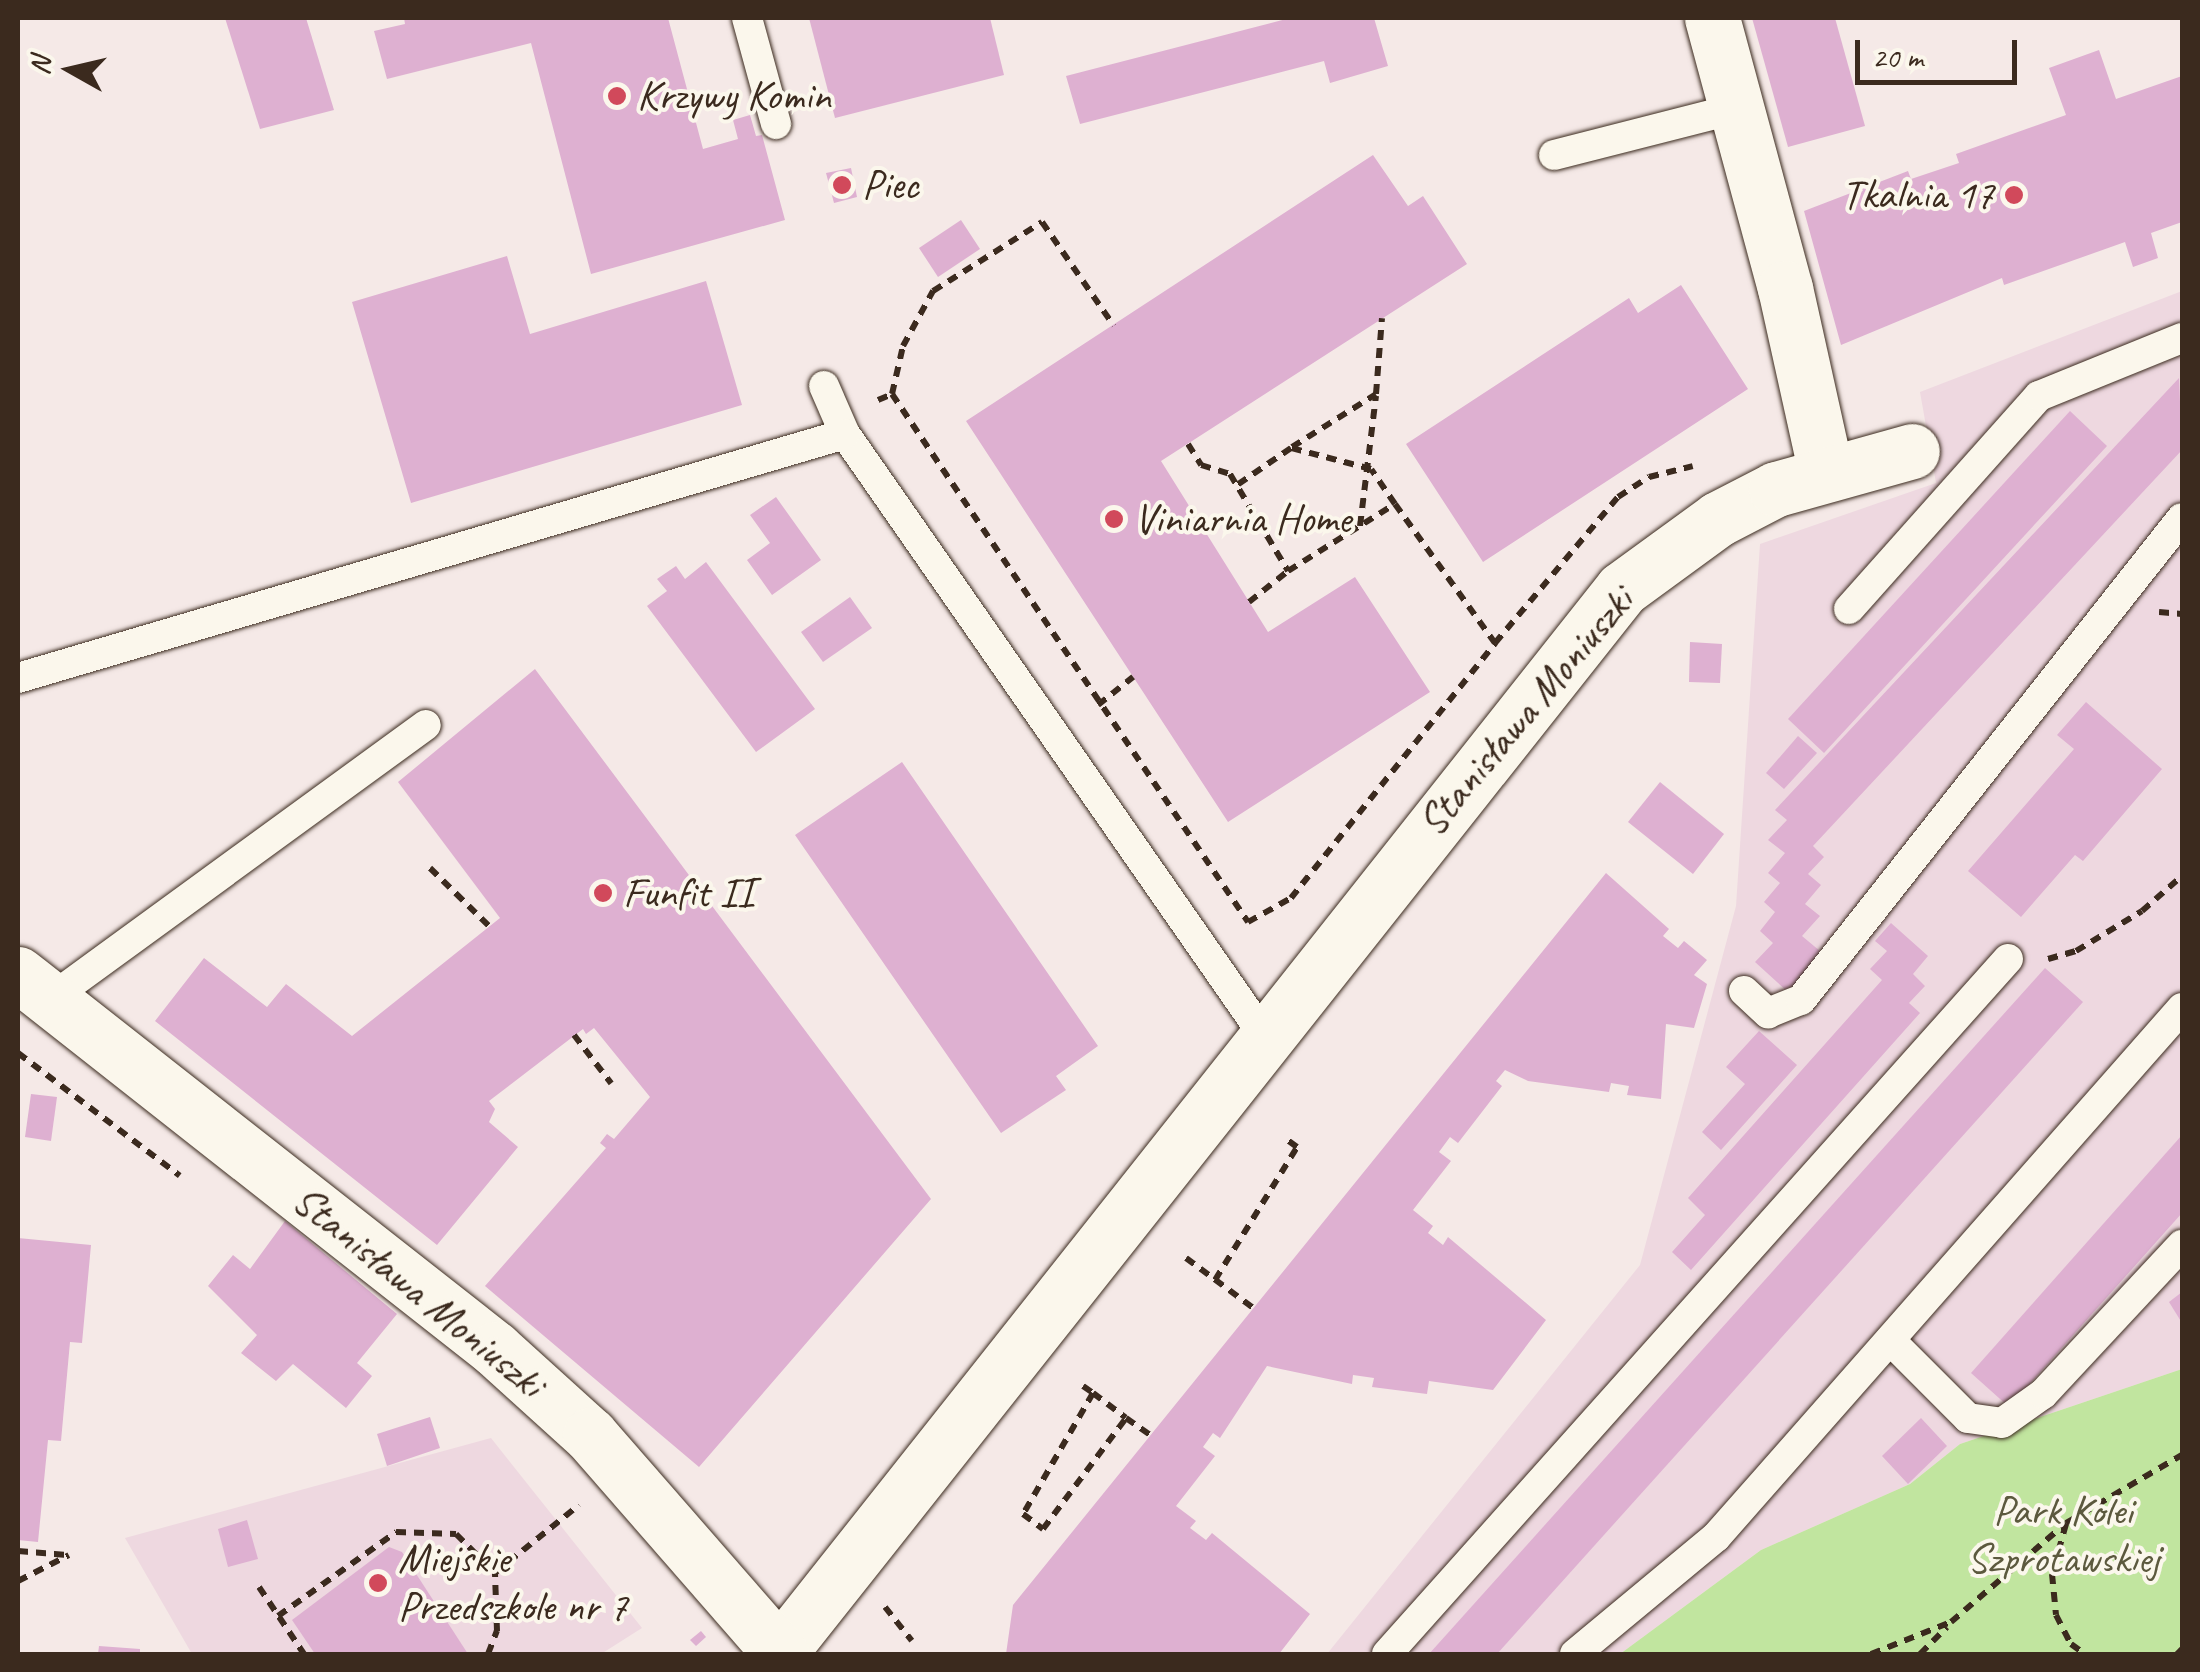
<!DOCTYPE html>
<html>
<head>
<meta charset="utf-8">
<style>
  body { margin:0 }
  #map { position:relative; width:2200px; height:1672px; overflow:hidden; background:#f5e9e7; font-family:Caveat,sans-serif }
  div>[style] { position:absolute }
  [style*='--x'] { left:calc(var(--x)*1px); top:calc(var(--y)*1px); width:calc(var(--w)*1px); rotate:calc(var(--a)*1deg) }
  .built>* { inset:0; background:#eed8e0 }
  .green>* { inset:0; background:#c1e59f }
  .building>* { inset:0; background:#deb0d1 }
  .path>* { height:6px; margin-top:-3px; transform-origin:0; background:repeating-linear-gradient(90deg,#3b2a1e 0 10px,transparent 0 18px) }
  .roads { filter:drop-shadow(0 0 2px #3b2a1e) drop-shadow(0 0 2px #3b2a1e) }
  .lane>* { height:30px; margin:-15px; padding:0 15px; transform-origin:15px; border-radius:15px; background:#fbf7ec }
  .street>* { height:55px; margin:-27.5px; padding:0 27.5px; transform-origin:27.5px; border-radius:27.5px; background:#fbf7ec }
  .secondary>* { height:55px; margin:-27.5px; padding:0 27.5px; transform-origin:27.5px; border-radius:27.5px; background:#fbf7ec }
  .dots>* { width:28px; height:28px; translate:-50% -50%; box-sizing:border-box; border:5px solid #fbf7ec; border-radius:50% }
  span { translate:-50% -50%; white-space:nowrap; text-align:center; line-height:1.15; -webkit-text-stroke:8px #fbf7ec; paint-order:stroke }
  .poi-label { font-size:42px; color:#3b2a1e }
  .left { translate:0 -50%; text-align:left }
  .right { translate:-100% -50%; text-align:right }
  .street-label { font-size:42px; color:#3b2a1e }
  .park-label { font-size:42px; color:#5c593e }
  .frame { position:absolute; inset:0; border:20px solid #3b2a1e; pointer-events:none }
  .north { position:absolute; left:20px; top:20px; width:100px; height:100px; -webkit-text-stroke:8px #fbf7ec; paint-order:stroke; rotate:278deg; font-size:28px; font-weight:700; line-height:40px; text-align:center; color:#3b2a1e }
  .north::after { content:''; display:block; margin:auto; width:35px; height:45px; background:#3b2a1e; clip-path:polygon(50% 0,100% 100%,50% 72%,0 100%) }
  .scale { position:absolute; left:1855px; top:40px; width:162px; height:45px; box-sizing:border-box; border:5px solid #3b2a1e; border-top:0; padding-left:12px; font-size:30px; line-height:35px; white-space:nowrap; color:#3b2a1e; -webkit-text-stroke:8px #fbf7ec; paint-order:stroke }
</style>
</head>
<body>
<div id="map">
  <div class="built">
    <div style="clip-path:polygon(2182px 291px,2182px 1369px,1960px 1444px,1910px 1484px,1761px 1550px,1620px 1654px,1327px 1654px,1640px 1265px,1736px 906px,1760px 544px,1936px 483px,1920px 392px)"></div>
    <div style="clip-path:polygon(491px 1438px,642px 1628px,601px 1654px,192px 1654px,125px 1538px)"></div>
  </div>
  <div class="green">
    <div style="clip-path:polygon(2182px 1369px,2182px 1654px,1620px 1654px,1761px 1550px,1910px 1484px,1960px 1444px)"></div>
  </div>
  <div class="building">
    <div style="clip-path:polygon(225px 18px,306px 18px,334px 110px,260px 129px)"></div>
    <div style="clip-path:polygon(404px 18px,668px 18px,703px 149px,738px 139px,733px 120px,750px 115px,756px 136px,762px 135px,785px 220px,591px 274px,531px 43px,387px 79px,374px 31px,405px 24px)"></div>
    <div style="clip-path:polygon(809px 18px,990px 18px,1004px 75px,835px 118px)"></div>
    <div style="clip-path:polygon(1290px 18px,1374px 18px,1388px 66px,1330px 83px,1324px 61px,1080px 124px,1066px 76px)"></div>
    <div style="clip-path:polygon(1752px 18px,1835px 18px,1865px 126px,1788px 147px)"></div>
    <div style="clip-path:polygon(2099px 50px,2116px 99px,2182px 76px,2182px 222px,2151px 233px,2158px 258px,2133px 267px,2125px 242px,2004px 285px,2002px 278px,1841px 345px,1804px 211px,1908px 171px,1911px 179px,1959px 163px,1956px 154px,2066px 115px,2049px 68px)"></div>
    <div style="clip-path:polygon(1373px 155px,1408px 206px,1423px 196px,1467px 264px,1161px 461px,1268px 632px,1355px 577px,1430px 692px,1228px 822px,966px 421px)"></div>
    <div style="clip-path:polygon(851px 168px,857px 197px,834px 203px,826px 173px)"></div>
    <div style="clip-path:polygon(961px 220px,980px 249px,938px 277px,919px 248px)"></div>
    <div style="clip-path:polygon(507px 256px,530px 334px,706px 281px,742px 405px,411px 503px,352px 302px)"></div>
    <div style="clip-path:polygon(1681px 285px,1748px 389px,1483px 562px,1406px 444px,1629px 298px,1638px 313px)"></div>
    <div style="clip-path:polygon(2179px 378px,2182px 450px,1813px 846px,1824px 857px,1808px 874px,1821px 885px,1805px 904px,1820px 916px,1802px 936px,1826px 956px,1790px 994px,1755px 962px,1773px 943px,1760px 931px,1775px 912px,1764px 902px,1780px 883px,1768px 873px,1785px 853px,1768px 840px,1787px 820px,1775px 810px)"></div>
    <div style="clip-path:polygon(2070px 411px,2107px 446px,1824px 753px,1788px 719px)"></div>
    <div style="clip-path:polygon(776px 497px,821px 560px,772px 595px,747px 560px,770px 543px,750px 515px)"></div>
    <div style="clip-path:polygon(706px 562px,815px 709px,756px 752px,647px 606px,667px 591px,657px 579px,676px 566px,685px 579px)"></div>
    <div style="clip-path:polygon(850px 597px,872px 628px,823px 662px,801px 632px)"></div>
    <div style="clip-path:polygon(1690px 642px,1722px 644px,1720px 683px,1689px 682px)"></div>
    <div style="clip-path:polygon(535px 669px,931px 1199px,699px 1467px,485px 1286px,606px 1148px,600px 1143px,607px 1134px,614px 1139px,650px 1097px,594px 1028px,586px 1034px,583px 1029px,489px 1101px,495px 1109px,489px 1122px,518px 1147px,437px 1245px,155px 1021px,204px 958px,267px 1007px,286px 984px,352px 1036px,500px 918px,398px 782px)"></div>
    <div style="clip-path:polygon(2086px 702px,2162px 769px,2083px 861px,2075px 855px,2021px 917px,1968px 871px,2074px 749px,2057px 735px)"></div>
    <div style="clip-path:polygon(1798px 736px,1817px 753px,1784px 789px,1766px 773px)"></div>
    <div style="clip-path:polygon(902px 762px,1098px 1046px,1056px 1076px,1066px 1090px,1001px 1133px,795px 835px)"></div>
    <div style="clip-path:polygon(1660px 782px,1724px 834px,1693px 874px,1628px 822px)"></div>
    <div style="clip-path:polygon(1606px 873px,1669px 929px,1663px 936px,1678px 948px,1684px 941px,1707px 960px,1694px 975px,1707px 984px,1694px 1028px,1666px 1024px,1661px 1099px,1627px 1095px,1629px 1086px,1611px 1083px,1609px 1092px,1528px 1081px,1505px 1070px,1496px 1081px,1502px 1086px,1458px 1143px,1450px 1137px,1439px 1152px,1451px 1161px,1413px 1210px,1433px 1226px,1428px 1233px,1443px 1245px,1448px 1237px,1546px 1320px,1493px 1390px,1429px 1381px,1427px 1394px,1372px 1387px,1374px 1378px,1353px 1375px,1352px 1384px,1267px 1366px,1220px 1438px,1213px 1433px,1203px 1447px,1215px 1456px,1176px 1506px,1196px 1521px,1190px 1528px,1206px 1540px,1212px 1533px,1310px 1614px,1279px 1654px,1006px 1654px,1013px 1605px)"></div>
    <div style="clip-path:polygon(1891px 923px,1928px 956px,1913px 974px,1925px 986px,1909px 1003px,1920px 1013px,1691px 1270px,1672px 1252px,1705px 1215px,1688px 1198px,1882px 980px,1870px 969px,1887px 951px,1875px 941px)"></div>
    <div style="clip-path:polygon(2045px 968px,2083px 1002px,1497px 1654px,1429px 1654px)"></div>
    <div style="clip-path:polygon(1759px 1031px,1797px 1065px,1721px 1150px,1702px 1132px,1745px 1084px,1726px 1067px)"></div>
    <div style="clip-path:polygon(31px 1094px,57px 1097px,51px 1141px,25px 1137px)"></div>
    <div style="clip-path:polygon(2182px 1135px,2182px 1213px,2009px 1407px,1971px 1373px)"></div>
    <div style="clip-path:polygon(285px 1221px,397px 1314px,357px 1363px,372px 1376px,346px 1408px,293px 1364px,276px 1381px,241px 1353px,257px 1335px,208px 1286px,233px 1255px,250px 1269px)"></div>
    <div style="clip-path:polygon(18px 1238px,91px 1245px,82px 1343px,70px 1342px,61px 1441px,48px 1440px,38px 1542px,18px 1540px)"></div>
    <div style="clip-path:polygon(2182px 1292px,2182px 1323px,2169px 1302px)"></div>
    <div style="clip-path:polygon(430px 1417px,440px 1448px,387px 1466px,377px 1434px)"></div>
    <div style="clip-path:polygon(1921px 1418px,1947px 1446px,1908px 1484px,1882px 1456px)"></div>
    <div style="clip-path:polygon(247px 1520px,258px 1559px,228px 1567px,218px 1529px)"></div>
    <div style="clip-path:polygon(389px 1547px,402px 1552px,468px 1654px,315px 1654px,292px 1620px)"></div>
    <div style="clip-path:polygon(701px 1631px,706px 1637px,696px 1646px,690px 1640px)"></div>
    <div style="clip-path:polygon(99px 1646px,140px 1649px,140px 1654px,98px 1654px)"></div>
  </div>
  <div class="path">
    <div style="--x:892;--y:394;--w:637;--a:56.01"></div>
    <div style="--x:1248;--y:922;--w:49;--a:-29.2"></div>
    <div style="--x:1291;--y:898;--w:327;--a:-51.3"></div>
    <div style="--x:878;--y:400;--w:15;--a:-23"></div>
    <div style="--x:892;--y:394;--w:49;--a:-77.1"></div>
    <div style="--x:903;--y:346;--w:63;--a:-61.4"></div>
    <div style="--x:933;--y:291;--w:129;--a:-32.3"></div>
    <div style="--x:1042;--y:222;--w:126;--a:55.3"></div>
    <div style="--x:1188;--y:444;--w:25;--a:58"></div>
    <div style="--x:1201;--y:465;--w:30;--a:17"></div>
    <div style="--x:1230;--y:474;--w:113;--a:59.1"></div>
    <div style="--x:1288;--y:571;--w:126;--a:-32.1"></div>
    <div style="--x:1395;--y:504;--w:42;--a:-124.4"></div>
    <div style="--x:1371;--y:469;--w:83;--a:-165.3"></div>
    <div style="--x:1291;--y:448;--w:65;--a:145.6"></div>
    <div style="--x:1292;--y:447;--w:99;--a:-32.2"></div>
    <div style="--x:1376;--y:394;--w:76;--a:-85.5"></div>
    <div style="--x:1395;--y:504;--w:171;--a:54.3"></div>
    <div style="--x:1495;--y:643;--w:191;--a:-49.9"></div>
    <div style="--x:1618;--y:497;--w:37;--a:-33"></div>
    <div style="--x:1649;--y:477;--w:45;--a:-14"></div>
    <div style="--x:1360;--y:526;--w:131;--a:-83"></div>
    <div style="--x:1249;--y:602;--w:50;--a:-38.5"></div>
    <div style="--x:2159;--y:612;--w:23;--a:5"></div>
    <div style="--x:1098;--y:705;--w:45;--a:-38.7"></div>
    <div style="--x:430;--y:868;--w:84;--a:44.5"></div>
    <div style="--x:2048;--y:959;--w:29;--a:-16"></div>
    <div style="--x:2076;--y:951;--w:77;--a:-31.2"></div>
    <div style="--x:2142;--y:911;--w:53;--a:-41.2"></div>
    <div style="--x:574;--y:1035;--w:61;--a:52.4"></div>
    <div style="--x:18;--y:1053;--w:203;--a:37.2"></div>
    <div style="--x:1186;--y:1258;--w:87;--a:36.6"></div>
    <div style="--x:1215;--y:1280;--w:156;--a:-58.3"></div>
    <div style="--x:1297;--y:1147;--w:17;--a:-144"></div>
    <div style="--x:1083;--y:1386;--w:12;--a:35"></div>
    <div style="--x:1093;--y:1393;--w:140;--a:120"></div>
    <div style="--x:1023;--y:1514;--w:25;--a:37"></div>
    <div style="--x:1043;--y:1529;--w:139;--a:-53.2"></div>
    <div style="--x:1126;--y:1418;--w:29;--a:35"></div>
    <div style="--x:1093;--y:1393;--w:41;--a:37.1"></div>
    <div style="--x:2066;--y:1524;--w:52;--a:105.6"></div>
    <div style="--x:2052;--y:1574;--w:41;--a:84.4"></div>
    <div style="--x:2056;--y:1615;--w:33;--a:63"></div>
    <div style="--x:2071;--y:1644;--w:17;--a:36"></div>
    <div style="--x:18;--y:1551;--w:49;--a:4.7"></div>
    <div style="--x:18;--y:1581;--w:57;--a:-27"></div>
    <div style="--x:259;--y:1587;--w:81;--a:56.1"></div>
    <div style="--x:885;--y:1607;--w:43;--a:51.5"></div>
    <div style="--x:278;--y:1616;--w:145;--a:-35.4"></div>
    <div style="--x:396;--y:1532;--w:60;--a:1.9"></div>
    <div style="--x:456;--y:1534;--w:55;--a:45"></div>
    <div style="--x:488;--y:1654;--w:25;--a:-69"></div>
    <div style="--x:497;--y:1631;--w:58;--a:-92"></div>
    <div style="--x:495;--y:1573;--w:108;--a:-39"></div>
    <div style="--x:1871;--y:1654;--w:86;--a:-21.8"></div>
    <div style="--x:1951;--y:1622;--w:152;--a:-40.7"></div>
    <div style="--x:2066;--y:1523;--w:134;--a:-30.4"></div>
    <div style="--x:1920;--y:1654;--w:38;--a:-45"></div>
    <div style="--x:2177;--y:1654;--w:7;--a:-45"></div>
  </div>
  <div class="roads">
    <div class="lane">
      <div style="--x:747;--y:18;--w:110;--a:74.7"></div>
      <div style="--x:1554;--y:155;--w:190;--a:-14.3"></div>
      <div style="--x:824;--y:386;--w:52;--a:66.4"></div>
      <div style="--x:845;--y:434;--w:731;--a:55.14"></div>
      <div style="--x:1849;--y:609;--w:285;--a:-48.3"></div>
      <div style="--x:2039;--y:396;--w:154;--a:-22.1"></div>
      <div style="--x:18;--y:678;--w:862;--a:-16.44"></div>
      <div style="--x:1744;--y:991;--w:33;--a:43"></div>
      <div style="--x:1768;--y:1013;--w:35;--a:-22"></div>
      <div style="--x:1801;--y:1000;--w:614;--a:-51.68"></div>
      <div style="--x:50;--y:999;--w:465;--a:-36.1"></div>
      <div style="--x:1890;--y:1340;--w:110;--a:45"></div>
      <div style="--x:1968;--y:1418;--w:34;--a:8"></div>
      <div style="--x:2002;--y:1423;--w:50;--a:-35.3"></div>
      <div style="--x:2043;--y:1394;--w:204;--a:-47"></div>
      <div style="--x:1387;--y:1654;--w:932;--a:-48.22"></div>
      <div style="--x:1575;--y:1654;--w:183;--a:-39.7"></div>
      <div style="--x:1716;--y:1537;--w:705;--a:-48.62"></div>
    </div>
    <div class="street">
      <div style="--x:1712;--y:18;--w:280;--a:74.9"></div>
      <div style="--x:1785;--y:288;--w:189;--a:77.5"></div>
      <div style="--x:779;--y:1653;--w:1357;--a:-51.61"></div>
      <div style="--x:1622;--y:589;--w:119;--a:-36.1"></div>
      <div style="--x:1718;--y:519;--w:65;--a:-27.3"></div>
      <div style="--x:1776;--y:489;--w:141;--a:-15.6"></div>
    </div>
    <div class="secondary">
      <div style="--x:18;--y:974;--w:607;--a:38.17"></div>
      <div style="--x:495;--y:1349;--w:128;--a:42.2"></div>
      <div style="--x:590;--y:1435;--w:291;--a:48.9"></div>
    </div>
  </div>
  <div class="dots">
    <div style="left:617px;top:96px;background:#d1495b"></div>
    <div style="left:842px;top:185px;background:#d1495b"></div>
    <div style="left:2014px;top:195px;background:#d1495b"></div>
    <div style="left:1114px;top:519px;background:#d1495b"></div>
    <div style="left:603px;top:893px;background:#d1495b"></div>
    <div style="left:378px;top:1583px;background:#d1495b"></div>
  </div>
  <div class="poi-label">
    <span class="left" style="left:637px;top:96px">Krzywy Komin</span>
    <span class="left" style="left:862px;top:185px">Piec</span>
    <span class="right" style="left:1994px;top:195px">Tkalnia 17</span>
    <span class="left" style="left:1134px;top:519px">Viniarnia Home</span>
    <span class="left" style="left:623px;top:893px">Funfit II</span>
    <span class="left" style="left:398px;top:1583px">Miejskie<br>Przedszkole nr 7</span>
  </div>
  <div class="street-label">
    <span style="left:1526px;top:712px;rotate:-50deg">Stanisława Moniuszki</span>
    <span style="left:418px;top:1292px;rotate:39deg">Stanisława Moniuszki</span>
  </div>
  <div class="park-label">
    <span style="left:2063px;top:1535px">Park Kolei<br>Szprotawskiej</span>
  </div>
  <div class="frame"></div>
  <div class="north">N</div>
  <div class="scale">20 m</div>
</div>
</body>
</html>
